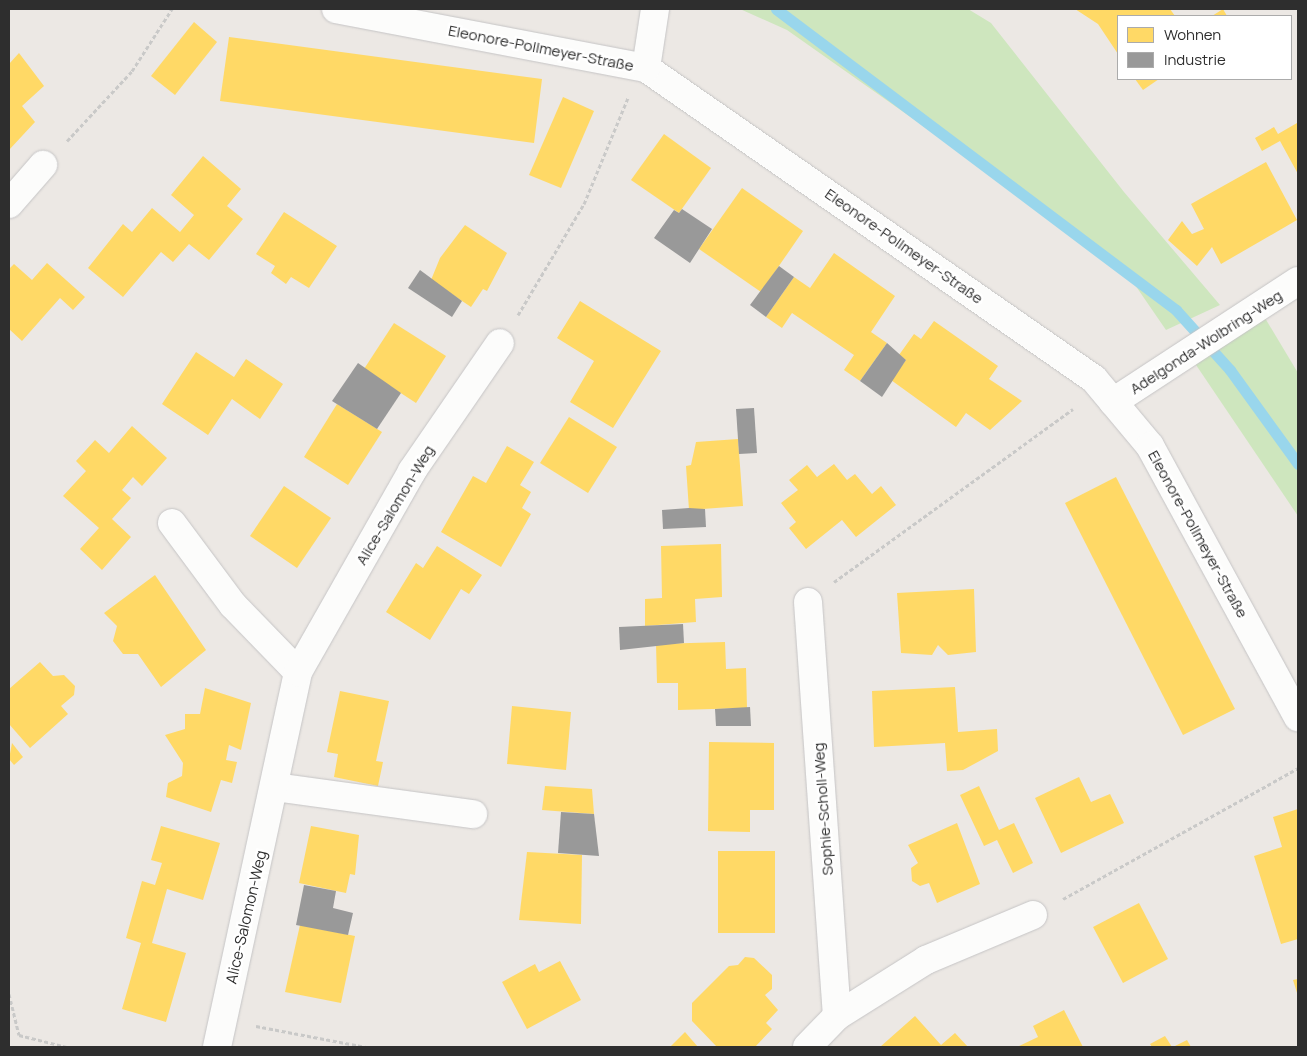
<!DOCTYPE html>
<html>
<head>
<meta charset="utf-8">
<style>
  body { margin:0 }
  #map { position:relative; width:1307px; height:1056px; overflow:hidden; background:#ece8e4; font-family:Manrope,sans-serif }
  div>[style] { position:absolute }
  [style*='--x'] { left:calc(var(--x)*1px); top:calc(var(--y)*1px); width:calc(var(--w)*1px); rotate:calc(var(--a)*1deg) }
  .green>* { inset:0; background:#cee6be }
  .homes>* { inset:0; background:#ffd966 }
  .industry>* { inset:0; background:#999 }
  .stream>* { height:11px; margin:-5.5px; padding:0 5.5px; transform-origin:5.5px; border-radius:5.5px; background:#99d6ec }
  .path>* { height:3px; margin-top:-1.5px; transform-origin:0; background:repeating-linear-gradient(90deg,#c9c9c8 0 4px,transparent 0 6.5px) }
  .roads { filter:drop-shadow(0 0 1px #c5c4c5) drop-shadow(0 0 1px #c5c4c5) }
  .minor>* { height:28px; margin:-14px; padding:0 14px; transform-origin:14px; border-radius:14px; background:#fcfcfb }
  span { translate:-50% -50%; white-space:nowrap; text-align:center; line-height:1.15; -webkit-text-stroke:5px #fff; paint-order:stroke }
  .street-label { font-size:15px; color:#2e2e2e }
  .frame { position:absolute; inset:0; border:10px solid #2e2e2e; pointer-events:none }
  .legend { position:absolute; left:1117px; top:15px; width:175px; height:65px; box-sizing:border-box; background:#fff; border:1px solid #ababab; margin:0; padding:6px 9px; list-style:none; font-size:15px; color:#2e2e2e }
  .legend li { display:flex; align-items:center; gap:10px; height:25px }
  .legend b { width:25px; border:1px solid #ababab }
</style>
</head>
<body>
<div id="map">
  <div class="green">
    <div style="clip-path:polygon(740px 9px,968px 9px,991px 23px,1124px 192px,1220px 305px,1166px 330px,1122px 266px,787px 30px)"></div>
    <div style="clip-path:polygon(1265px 318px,1298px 373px,1298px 516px,1192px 359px)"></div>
  </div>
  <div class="homes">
    <div style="clip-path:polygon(1075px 9px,1170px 9px,1175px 16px,1118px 16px,1118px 54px,1098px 24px)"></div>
    <div style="clip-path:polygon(1223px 9px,1227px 16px,1212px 16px)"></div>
    <div style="clip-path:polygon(194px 22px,217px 42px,175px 95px,151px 76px)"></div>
    <div style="clip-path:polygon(229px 37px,542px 79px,534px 143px,220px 101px)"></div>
    <div style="clip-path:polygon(19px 53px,44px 86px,22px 106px,35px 122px,9px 150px,9px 64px)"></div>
    <div style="clip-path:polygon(1135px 79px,1159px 79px,1143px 90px)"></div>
    <div style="clip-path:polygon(563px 97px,594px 111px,561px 188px,529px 175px)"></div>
    <div style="clip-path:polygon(1297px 123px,1298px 125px,1298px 174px,1280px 141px,1262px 151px,1255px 138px,1274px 127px,1278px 134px)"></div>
    <div style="clip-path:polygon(664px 134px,711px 168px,679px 213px,631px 180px)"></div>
    <div style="clip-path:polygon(203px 156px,241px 189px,227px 206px,243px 219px,209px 260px,189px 244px,173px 262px,161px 252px,123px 297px,88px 268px,123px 224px,132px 232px,152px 208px,180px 232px,194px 215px,171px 195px)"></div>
    <div style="clip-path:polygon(1266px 162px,1297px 220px,1221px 264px,1212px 247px,1197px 266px,1168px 240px,1182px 221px,1192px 234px,1204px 229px,1191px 204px)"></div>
    <div style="clip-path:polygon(742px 188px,803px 231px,761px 292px,699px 249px)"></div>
    <div style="clip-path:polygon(284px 212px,337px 246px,309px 288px,291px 277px,286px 284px,271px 273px,275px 266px,256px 254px)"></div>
    <div style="clip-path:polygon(465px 225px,507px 253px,487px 291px,483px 289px,471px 307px,431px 280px,440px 258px)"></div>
    <div style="clip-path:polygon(834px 253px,895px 296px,871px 332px,887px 343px,860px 381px,844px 370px,854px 355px,792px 313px,782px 328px,766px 317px,794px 277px,810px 288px)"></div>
    <div style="clip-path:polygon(47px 263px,85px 297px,73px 310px,60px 298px,22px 341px,9px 329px,9px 269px,14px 264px,32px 280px)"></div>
    <div style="clip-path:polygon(580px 301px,661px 351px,613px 428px,570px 402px,594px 361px,557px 338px)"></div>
    <div style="clip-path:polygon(934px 321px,998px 366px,989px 379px,1022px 401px,990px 430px,966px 413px,956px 427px,891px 380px,906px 360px,899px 355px,914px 334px,921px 339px)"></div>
    <div style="clip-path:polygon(394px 323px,446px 356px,416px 403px,364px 369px)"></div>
    <div style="clip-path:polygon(196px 352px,234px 377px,246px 359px,283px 384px,260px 419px,232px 399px,208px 435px,162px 404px)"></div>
    <div style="clip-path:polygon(337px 404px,382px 432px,348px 485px,304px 457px)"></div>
    <div style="clip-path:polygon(569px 417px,617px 447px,588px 493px,540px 463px)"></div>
    <div style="clip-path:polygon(132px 426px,167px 458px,142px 486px,133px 477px,122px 490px,131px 498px,112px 519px,131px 537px,102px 570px,80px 549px,99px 528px,63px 496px,86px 471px,76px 461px,95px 440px,109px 453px)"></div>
    <div style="clip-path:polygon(738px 439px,743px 506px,689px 510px,686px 466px,691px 465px,696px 442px)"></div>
    <div style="clip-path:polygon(507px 446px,534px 462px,520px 485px,531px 492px,522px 508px,531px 514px,501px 567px,441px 532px,473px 476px,486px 483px)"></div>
    <div style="clip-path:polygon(834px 464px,847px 480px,855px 474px,872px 494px,881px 486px,896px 505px,856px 537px,842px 520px,806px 549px,789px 528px,796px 522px,781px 503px,798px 490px,789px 480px,807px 465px,817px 477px)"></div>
    <div style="clip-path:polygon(1116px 477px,1235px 709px,1183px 735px,1065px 503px)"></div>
    <div style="clip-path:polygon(284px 486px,331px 518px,297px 568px,250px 536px)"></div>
    <div style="clip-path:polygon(721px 544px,722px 597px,695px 599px,696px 622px,645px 626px,645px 599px,662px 598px,661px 546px)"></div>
    <div style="clip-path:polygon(437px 546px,482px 575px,469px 594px,461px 589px,430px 640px,386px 612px,416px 563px,423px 568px)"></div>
    <div style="clip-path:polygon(155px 575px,206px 650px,161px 687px,138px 654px,123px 654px,113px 641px,117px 626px,104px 613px)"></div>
    <div style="clip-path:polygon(974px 589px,976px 652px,948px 655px,938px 645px,932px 655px,901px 653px,897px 593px)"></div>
    <div style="clip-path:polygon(725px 642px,726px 669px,746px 668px,747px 708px,678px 710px,678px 683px,657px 683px,656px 644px)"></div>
    <div style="clip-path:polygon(40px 662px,53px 676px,64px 675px,75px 686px,74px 695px,61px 706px,68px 714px,30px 748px,9px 724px,9px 689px)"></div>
    <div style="clip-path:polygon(955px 687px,958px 732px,997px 729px,998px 751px,963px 770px,947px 771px,945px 743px,874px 747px,872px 691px)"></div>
    <div style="clip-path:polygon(205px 688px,251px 703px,241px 750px,229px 745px,226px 760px,237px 762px,232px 783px,221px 780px,211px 812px,166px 797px,168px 783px,182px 776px,183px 763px,165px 735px,185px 729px,185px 714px,200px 714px)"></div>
    <div style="clip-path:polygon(340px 691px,389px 701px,376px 761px,383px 762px,378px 786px,334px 777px,338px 754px,327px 752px)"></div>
    <div style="clip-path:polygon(512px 706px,571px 712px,566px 770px,507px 764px)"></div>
    <div style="clip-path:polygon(709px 742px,774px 743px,774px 810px,750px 810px,750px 832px,708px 831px)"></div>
    <div style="clip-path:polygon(12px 743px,23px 757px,14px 765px,9px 759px)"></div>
    <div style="clip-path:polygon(1079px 777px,1091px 802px,1110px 794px,1124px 823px,1061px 853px,1035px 798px)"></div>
    <div style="clip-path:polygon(545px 786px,592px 789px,594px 814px,542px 810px)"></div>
    <div style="clip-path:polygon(979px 786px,999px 830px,1014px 823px,1033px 863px,1013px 873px,997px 840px,984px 846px,960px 795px)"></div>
    <div style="clip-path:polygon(1298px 809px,1298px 939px,1281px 944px,1254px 856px,1282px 847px,1273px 817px)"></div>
    <div style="clip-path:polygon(957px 823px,980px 884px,937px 903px,929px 883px,920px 886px,912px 881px,911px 868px,918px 863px,908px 845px)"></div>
    <div style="clip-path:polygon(161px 826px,220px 843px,203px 900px,167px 889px,152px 943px,186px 953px,166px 1022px,122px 1009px,141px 943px,126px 938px,142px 881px,155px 885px,162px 863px,151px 860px)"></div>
    <div style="clip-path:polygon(311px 826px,359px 835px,355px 875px,350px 874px,346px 893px,299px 883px)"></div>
    <div style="clip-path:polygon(718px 851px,775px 851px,775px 933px,718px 933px)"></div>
    <div style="clip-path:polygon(527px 852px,582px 855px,581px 924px,519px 920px)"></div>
    <div style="clip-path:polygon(1139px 903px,1168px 959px,1123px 983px,1093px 927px)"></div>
    <div style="clip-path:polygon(300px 925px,355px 936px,341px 1003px,285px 992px)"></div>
    <div style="clip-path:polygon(745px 957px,754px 958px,772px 975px,772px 989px,765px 995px,778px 1010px,766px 1023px,772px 1029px,755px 1047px,717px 1047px,692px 1021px,692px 1003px,729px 966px,738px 965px)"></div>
    <div style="clip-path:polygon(560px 961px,581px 1000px,527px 1029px,502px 982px,535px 964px,539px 972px)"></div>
    <div style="clip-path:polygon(1298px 979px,1298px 996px,1293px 980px)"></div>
    <div style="clip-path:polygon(1064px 1010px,1083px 1047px,1017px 1047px,1038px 1037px,1033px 1026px)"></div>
    <div style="clip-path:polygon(915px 1016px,941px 1045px,955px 1033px,968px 1047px,880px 1047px)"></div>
    <div style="clip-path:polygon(685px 1032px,698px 1047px,670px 1047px)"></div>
    <div style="clip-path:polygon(1165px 1036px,1172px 1047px,1152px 1047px,1150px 1044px)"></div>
    <div style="clip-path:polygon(1187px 1040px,1191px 1047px,1173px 1047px)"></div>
  </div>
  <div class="industry">
    <div style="clip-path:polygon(682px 209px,712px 229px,690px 263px,654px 238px,674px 210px,679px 213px)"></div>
    <div style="clip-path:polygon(779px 266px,794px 277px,766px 317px,750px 305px)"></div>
    <div style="clip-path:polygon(420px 270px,462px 301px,452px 317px,408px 288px)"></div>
    <div style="clip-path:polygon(887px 343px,906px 360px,882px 397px,860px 381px)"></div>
    <div style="clip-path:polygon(358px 363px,401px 393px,377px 429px,332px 401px)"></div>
    <div style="clip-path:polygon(754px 408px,757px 453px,739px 454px,736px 409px)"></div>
    <div style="clip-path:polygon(689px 508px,705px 509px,706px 527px,663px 529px,662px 510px)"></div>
    <div style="clip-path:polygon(683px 624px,684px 643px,620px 650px,619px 627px)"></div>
    <div style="clip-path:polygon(750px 707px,751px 726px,716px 726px,715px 709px)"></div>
    <div style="clip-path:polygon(561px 812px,594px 814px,599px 856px,558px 853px)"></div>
    <div style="clip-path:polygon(304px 885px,336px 891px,333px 908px,353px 913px,348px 935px,296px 925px)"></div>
  </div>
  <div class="stream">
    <div style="--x:776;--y:9;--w:501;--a:36.96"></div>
    <div style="--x:1176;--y:310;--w:81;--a:48"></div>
    <div style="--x:1230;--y:370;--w:116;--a:54.1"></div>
  </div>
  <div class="path">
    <div style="--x:67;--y:141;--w:96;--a:-47.1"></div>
    <div style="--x:132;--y:71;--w:74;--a:-57.2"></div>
    <div style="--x:518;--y:315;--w:129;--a:-59.3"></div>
    <div style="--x:584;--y:204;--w:115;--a:-67.5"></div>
    <div style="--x:834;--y:582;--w:295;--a:-35.9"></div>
    <div style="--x:1063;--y:899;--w:269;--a:-29.1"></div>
    <div style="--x:9;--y:994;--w:42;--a:76.3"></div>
    <div style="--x:19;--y:1035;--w:49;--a:14"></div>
    <div style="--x:256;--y:1026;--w:112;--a:10.8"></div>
  </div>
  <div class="roads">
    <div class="minor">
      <div style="--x:336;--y:9;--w:316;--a:10.8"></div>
      <div style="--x:646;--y:68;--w:545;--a:34.77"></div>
      <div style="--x:1094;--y:379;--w:87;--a:50.1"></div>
      <div style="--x:1150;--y:446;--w:309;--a:61.4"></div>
      <div style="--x:646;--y:68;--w:60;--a:-81.3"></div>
      <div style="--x:9;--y:204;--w:52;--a:-48.9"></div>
      <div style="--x:1113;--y:402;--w:221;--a:-33.2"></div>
      <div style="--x:172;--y:523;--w:102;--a:53.4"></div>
      <div style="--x:233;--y:605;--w:93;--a:45.9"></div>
      <div style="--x:808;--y:602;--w:415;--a:86"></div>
      <div style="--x:275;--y:787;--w:200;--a:7.8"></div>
      <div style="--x:217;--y:1047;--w:384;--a:-77.8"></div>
      <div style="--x:298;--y:672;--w:231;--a:-60.4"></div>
      <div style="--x:412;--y:471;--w:155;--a:-55.5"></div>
      <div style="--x:807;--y:1047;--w:43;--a:-45.9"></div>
      <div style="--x:837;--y:1016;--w:105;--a:-32.2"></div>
      <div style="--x:926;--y:960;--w:116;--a:-22.8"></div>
    </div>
  </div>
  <div class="street-label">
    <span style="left:541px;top:48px;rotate:11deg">Eleonore-Pollmeyer-Straße</span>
    <span style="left:904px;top:246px;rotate:35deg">Eleonore-Pollmeyer-Straße</span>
    <span style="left:1206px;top:342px;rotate:-33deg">Adelgonda-Wolbring-Weg</span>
    <span style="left:395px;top:505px;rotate:-59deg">Alice-Salomon-Weg</span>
    <span style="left:1198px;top:534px;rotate:61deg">Eleonore-Pollmeyer-Straße</span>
    <span style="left:823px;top:809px;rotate:-94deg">Sophie-Scholl-Weg</span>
    <span style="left:246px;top:917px;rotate:-77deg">Alice-Salomon-Weg</span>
  </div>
  <div class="frame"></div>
  <ul class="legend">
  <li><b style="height:14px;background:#ffd966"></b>Wohnen</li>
  <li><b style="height:14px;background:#999"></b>Industrie</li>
  </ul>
</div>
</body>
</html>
